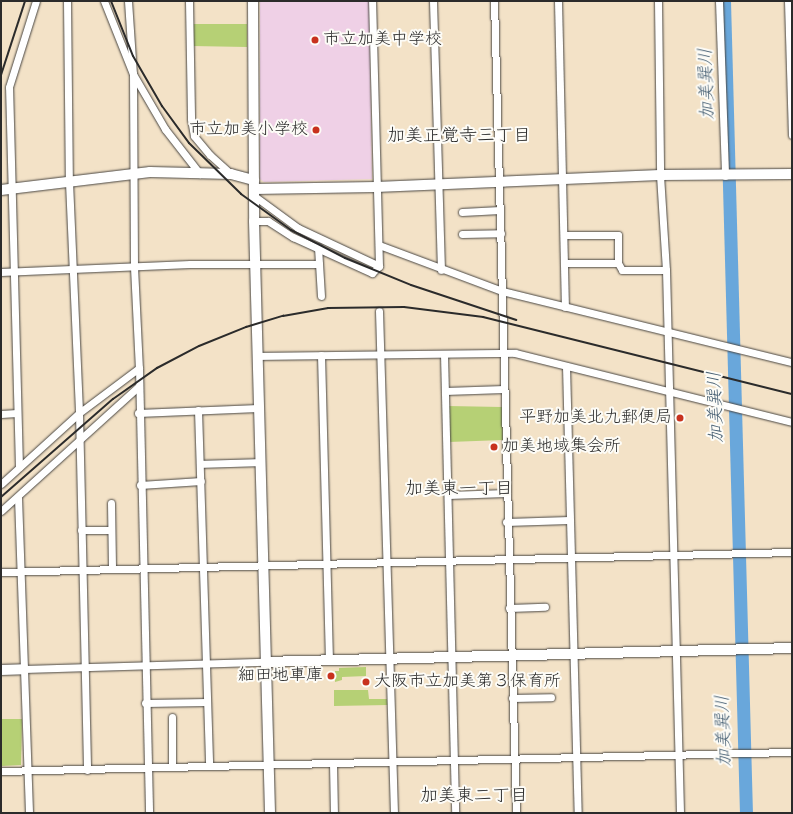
<!DOCTYPE html>
<html>
<head>
<meta charset="utf-8">
<style>
  body { margin:0 }
  #map { position:relative; width:793px; height:814px; overflow:hidden; background:#f3e2c7; font-family:"Indie Flower","Klee One",sans-serif }
  div>[style] { position:absolute }
  [style*='--x'] { left:calc(var(--x)*1px); top:calc(var(--y)*1px); width:calc(var(--w)*1px); rotate:calc(var(--a)*1deg) }
  .built>* { inset:0; background:#efd0e6 }
  .green>* { inset:0; background:#b6d075 }
  .river>* { height:13px; margin:-6.5px; padding:0 6.5px; transform-origin:6.5px; border-radius:6.5px; background:#69a7db }
  .roads { filter:drop-shadow(0 0 1px #494642) drop-shadow(0 0 1px #494642) }
  .street>* { height:7px; margin:-3.5px; padding:0 3.5px; transform-origin:3.5px; border-radius:3.5px; background:#fff }
  .secondary>* { height:10px; margin:-5px; padding:0 5px; transform-origin:5px; border-radius:5px; background:#fff }
  .rail>* { height:2px; margin:-1px; padding:0 1px; transform-origin:1px; border-radius:1px; background:#2b2b2b }
  .dots>* { width:11px; height:11px; translate:-50% -50%; box-sizing:border-box; border:2px solid #fdfcf7; border-radius:50% }
  span { translate:-50% -50%; white-space:nowrap; text-align:center; line-height:1.15; -webkit-text-stroke:4px #fdfcf7; paint-order:stroke }
  .poi-label { font-size:17px; color:#2b2b2b }
  .left { translate:0 -50%; text-align:left }
  .right { translate:-100% -50%; text-align:right }
  .water-label { font-size:18px; color:#445d71; font-style:italic }
  .neighbourhood-label { font-size:18px; color:#2b2b2b }
  .frame { position:absolute; inset:0; border:2px solid #2b2b2b; pointer-events:none }
</style>
</head>
<body>
<div id="map">
  <div class="built">
    <div style="clip-path:polygon(260px 1px,369px 1px,372px 179px,264px 182px,260px 179px)"></div>
  </div>
  <div class="green">
    <div style="clip-path:polygon(192px 24px,247px 24px,247px 47px,192px 46px)"></div>
    <div style="clip-path:polygon(448px 406px,502px 407px,503px 440px,449px 442px)"></div>
    <div style="clip-path:polygon(366px 667px,366px 676px,342px 677px,342px 680px,335px 682px,335px 671px,339px 671px,339px 668px)"></div>
    <div style="clip-path:polygon(334px 690px,368px 690px,369px 699px,387px 699px,388px 705px,334px 706px)"></div>
    <div style="clip-path:polygon(1px 719px,22px 719px,21px 765px,1px 766px)"></div>
  </div>
  <div class="river">
    <div style="--x:724;--y:1;--w:812;--a:88.45"></div>
  </div>
  <div class="roads">
    <div class="street">
      <div style="--x:67;--y:1;--w:181;--a:89.4"></div>
      <div style="--x:69;--y:182;--w:231;--a:87.5"></div>
      <div style="--x:79;--y:413;--w:357;--a:88.7"></div>
      <div style="--x:104;--y:1;--w:79;--a:68.3"></div>
      <div style="--x:133;--y:74;--w:64;--a:59.8"></div>
      <div style="--x:165;--y:129;--w:57;--a:52.1"></div>
      <div style="--x:128;--y:1;--w:73;--a:86.1"></div>
      <div style="--x:133;--y:74;--w:193;--a:89.7"></div>
      <div style="--x:134;--y:267;--w:101;--a:87.2"></div>
      <div style="--x:139;--y:368;--w:445;--a:88.7"></div>
      <div style="--x:189;--y:1;--w:118;--a:89"></div>
      <div style="--x:191;--y:119;--w:17;--a:80"></div>
      <div style="--x:194;--y:136;--w:25;--a:50"></div>
      <div style="--x:210;--y:155;--w:28;--a:42"></div>
      <div style="--x:433;--y:1;--w:269;--a:88.3"></div>
      <div style="--x:494;--y:1;--w:812;--a:88.45"></div>
      <div style="--x:558;--y:1;--w:306;--a:88.7"></div>
      <div style="--x:658;--y:1;--w:174;--a:89.3"></div>
      <div style="--x:660;--y:175;--w:95;--a:86.4"></div>
      <div style="--x:666;--y:270;--w:543;--a:88.52"></div>
      <div style="--x:719;--y:1;--w:175;--a:88"></div>
      <div style="--x:788;--y:1;--w:134;--a:88.3"></div>
      <div style="--x:253;--y:195;--w:56;--a:36.3"></div>
      <div style="--x:298;--y:228;--w:89;--a:25.1"></div>
      <div style="--x:462;--y:212;--w:38;--a:-3"></div>
      <div style="--x:254;--y:221;--w:14;--a:0"></div>
      <div style="--x:268;--y:221;--w:30;--a:33"></div>
      <div style="--x:293;--y:237;--w:87;--a:24.5"></div>
      <div style="--x:372;--y:273;--w:10;--a:-45"></div>
      <div style="--x:379;--y:266;--w:265;--a:-91.5"></div>
      <div style="--x:462;--y:234;--w:39;--a:-1"></div>
      <div style="--x:564;--y:235;--w:54;--a:0"></div>
      <div style="--x:618;--y:235;--w:28;--a:90"></div>
      <div style="--x:618;--y:263;--w:8;--a:60"></div>
      <div style="--x:622;--y:270;--w:44;--a:0"></div>
      <div style="--x:379;--y:245;--w:131;--a:20.5"></div>
      <div style="--x:502;--y:291;--w:299;--a:13.8"></div>
      <div style="--x:318;--y:247;--w:49;--a:86.5"></div>
      <div style="--x:564;--y:263;--w:54;--a:0"></div>
      <div style="--x:1;--y:272;--w:189;--a:-2.4"></div>
      <div style="--x:190;--y:264;--w:129;--a:0"></div>
      <div style="--x:379;--y:311;--w:502;--a:88.29"></div>
      <div style="--x:444;--y:354;--w:459;--a:88.6"></div>
      <div style="--x:321;--y:355;--w:306;--a:88.5"></div>
      <div style="--x:257;--y:356;--w:258;--a:-0.7"></div>
      <div style="--x:515;--y:353;--w:285;--a:14"></div>
      <div style="--x:566;--y:366;--w:447;--a:88.5"></div>
      <div style="--x:445;--y:391;--w:59;--a:-1.9"></div>
      <div style="--x:198;--y:410;--w:356;--a:88.2"></div>
      <div style="--x:138;--y:413;--w:120;--a:-2.4"></div>
      <div style="--x:1;--y:414;--w:16;--a:-4"></div>
      <div style="--x:200;--y:464;--w:60;--a:-1.9"></div>
      <div style="--x:19;--y:467;--w:380;--a:-91.5"></div>
      <div style="--x:9;--y:87;--w:90;--a:-72.6"></div>
      <div style="--x:1;--y:484;--w:105;--a:-42.3"></div>
      <div style="--x:79;--y:413;--w:75;--a:-36.9"></div>
      <div style="--x:140;--y:485;--w:61;--a:-3.8"></div>
      <div style="--x:448;--y:495;--w:58;--a:-2"></div>
      <div style="--x:18;--y:497;--w:316;--a:88"></div>
      <div style="--x:111;--y:503;--w:65;--a:89.1"></div>
      <div style="--x:1;--y:511;--w:186;--a:-42.2"></div>
      <div style="--x:506;--y:522;--w:63;--a:-1.8"></div>
      <div style="--x:81;--y:530;--w:30;--a:0"></div>
      <div style="--x:1;--y:572;--w:791;--a:-1.45"></div>
      <div style="--x:509;--y:608;--w:36;--a:-2"></div>
      <div style="--x:24;--y:669;--w:241;--a:-1.7"></div>
      <div style="--x:512;--y:698;--w:39;--a:-1"></div>
      <div style="--x:145;--y:703;--w:62;--a:-0.9"></div>
      <div style="--x:333;--y:763;--w:50;--a:88.9"></div>
      <div style="--x:172;--y:767;--w:50;--a:-90"></div>
      <div style="--x:1;--y:771;--w:791;--a:-1.38"></div>
    </div>
    <div class="secondary">
      <div style="--x:253;--y:1;--w:220;--a:89.7"></div>
      <div style="--x:254;--y:221;--w:592;--a:88.45"></div>
      <div style="--x:254;--y:189;--w:122;--a:-0.9"></div>
      <div style="--x:376;--y:187;--w:284;--a:-2.4"></div>
      <div style="--x:660;--y:175;--w:132;--a:-0.4"></div>
      <div style="--x:1;--y:190;--w:150;--a:-6.9"></div>
      <div style="--x:150;--y:172;--w:81;--a:1.4"></div>
      <div style="--x:231;--y:174;--w:24;--a:15"></div>
      <div style="--x:265;--y:662;--w:527;--a:-1.52"></div>
      <div style="--x:1;--y:670;--w:23;--a:-2"></div>
    </div>
  </div>
  <div class="rail">
    <div style="--x:111;--y:1;--w:59;--a:68.2"></div>
    <div style="--x:133;--y:56;--w:58;--a:59.9"></div>
    <div style="--x:162;--y:106;--w:46;--a:53.9"></div>
    <div style="--x:189;--y:143;--w:73;--a:44.4"></div>
    <div style="--x:241;--y:194;--w:62;--a:35.8"></div>
    <div style="--x:291;--y:230;--w:61;--a:27.4"></div>
    <div style="--x:345;--y:258;--w:71;--a:22.2"></div>
    <div style="--x:411;--y:285;--w:111;--a:18.4"></div>
    <div style="--x:1;--y:75;--w:78;--a:-72"></div>
    <div style="--x:1;--y:497;--w:149;--a:-41.2"></div>
    <div style="--x:113;--y:399;--w:54;--a:-35.2"></div>
    <div style="--x:157;--y:368;--w:47;--a:-27.6"></div>
    <div style="--x:199;--y:346;--w:51;--a:-22"></div>
    <div style="--x:246;--y:327;--w:39;--a:-17"></div>
    <div style="--x:283;--y:316;--w:46;--a:-10.1"></div>
    <div style="--x:328;--y:308;--w:76;--a:-0.8"></div>
    <div style="--x:404;--y:307;--w:80;--a:7.2"></div>
    <div style="--x:483;--y:317;--w:318;--a:14"></div>
  </div>
  <div class="dots">
    <div style="left:315px;top:40px;background:#c8321e"></div>
    <div style="left:316px;top:130px;background:#c8321e"></div>
    <div style="left:680px;top:418px;background:#c8321e"></div>
    <div style="left:494px;top:447px;background:#c8321e"></div>
    <div style="left:331px;top:676px;background:#c8321e"></div>
    <div style="left:366px;top:682px;background:#c8321e"></div>
  </div>
  <div class="poi-label">
    <span class="left" style="left:323px;top:40px">市立加美中学校</span>
    <span class="right" style="left:308px;top:130px">市立加美小学校</span>
    <span class="right" style="left:672px;top:418px">平野加美北九郵便局</span>
    <span class="left" style="left:502px;top:447px">加美地域集会所</span>
    <span class="right" style="left:323px;top:676px">細田地車庫</span>
    <span class="left" style="left:374px;top:682px">大阪市立加美第３保育所</span>
  </div>
  <div class="water-label">
    <span style="left:708px;top:84px;rotate:-92deg">加美巽川</span>
    <span style="left:717px;top:407px;rotate:-92deg">加美巽川</span>
    <span style="left:725px;top:731px;rotate:-92deg">加美巽川</span>
  </div>
  <div class="neighbourhood-label">
    <span style="left:459px;top:137px">加美正覚寺三丁目</span>
    <span style="left:459px;top:490px">加美東一丁目</span>
    <span style="left:474px;top:797px">加美東二丁目</span>
  </div>
  <div class="frame"></div>
</div>
</body>
</html>
